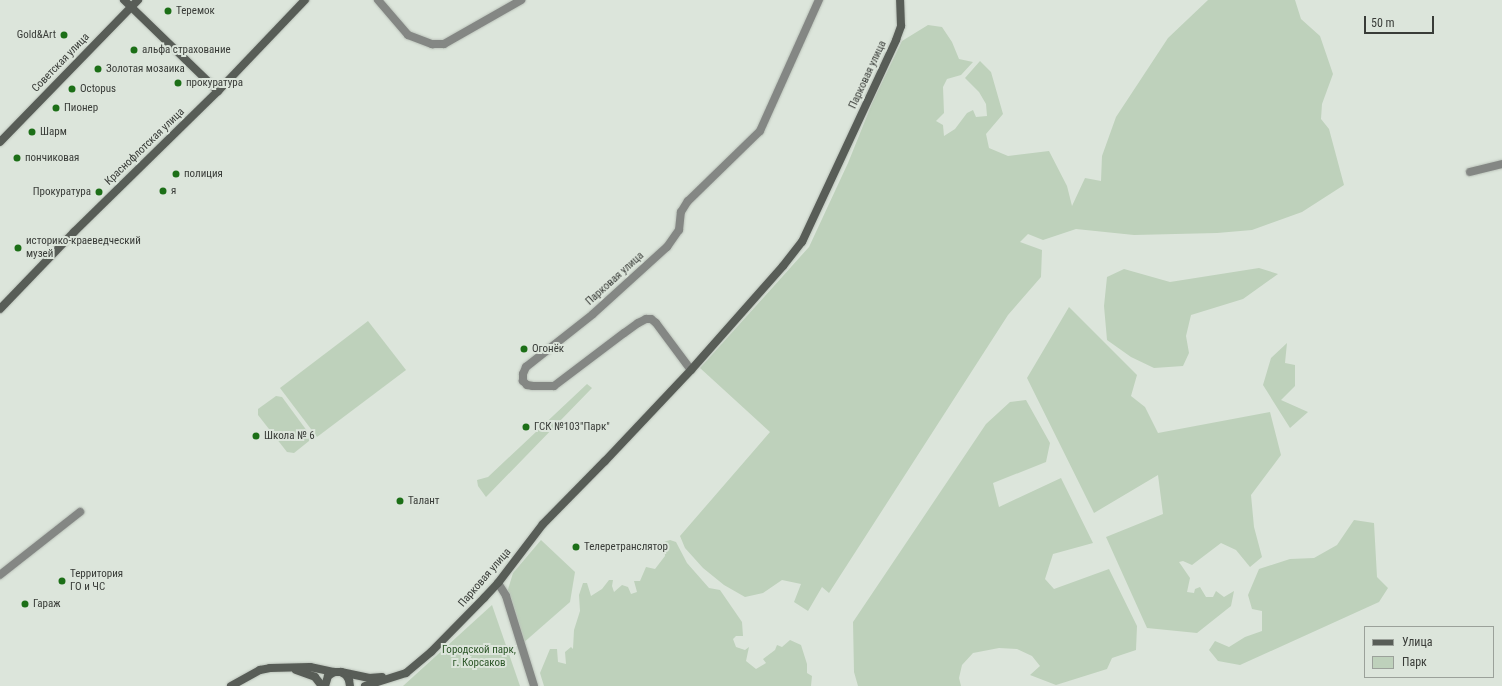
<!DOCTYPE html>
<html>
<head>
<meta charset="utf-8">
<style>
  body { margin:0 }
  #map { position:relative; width:1502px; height:686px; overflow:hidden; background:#dce5db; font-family:"Roboto Condensed",sans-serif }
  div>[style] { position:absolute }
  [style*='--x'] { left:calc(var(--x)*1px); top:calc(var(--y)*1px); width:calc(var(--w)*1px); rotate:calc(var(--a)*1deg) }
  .green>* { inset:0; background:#bed1bb }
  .roads { filter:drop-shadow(0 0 1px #bbc3ba) drop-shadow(0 0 1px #bbc3ba) }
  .street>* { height:8px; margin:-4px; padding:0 4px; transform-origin:4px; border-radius:4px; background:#848784 }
  .secondary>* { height:8px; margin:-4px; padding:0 4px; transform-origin:4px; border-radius:4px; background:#585d57 }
  .dots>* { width:11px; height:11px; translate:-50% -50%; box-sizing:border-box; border:2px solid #dce5db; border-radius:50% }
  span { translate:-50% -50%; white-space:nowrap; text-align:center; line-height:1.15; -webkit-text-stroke:4px #dce5db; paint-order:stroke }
  .poi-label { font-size:11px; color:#393c38 }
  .left { translate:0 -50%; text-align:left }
  .right { translate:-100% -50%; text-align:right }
  .street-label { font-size:11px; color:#393c38 }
  .park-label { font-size:11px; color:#2d5729 }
  .legend { position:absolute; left:1364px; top:626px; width:130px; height:52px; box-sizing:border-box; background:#dce5db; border:1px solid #9ba19a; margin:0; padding:5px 7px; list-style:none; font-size:12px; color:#393c38 }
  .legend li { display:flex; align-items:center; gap:8px; height:20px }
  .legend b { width:20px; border:1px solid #9ba19a }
  .scale { position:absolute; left:1364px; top:16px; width:70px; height:18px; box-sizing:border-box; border:2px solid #393c38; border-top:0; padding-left:5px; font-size:12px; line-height:14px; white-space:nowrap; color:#393c38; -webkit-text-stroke:3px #dce5db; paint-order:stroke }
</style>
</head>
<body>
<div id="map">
  <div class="green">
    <div style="clip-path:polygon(1208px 0,1295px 0,1301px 19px,1320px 36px,1333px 74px,1322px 104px,1321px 119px,1329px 129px,1344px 185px,1302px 212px,1252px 230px,1217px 233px,1134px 235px,1076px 229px,1043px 240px,1028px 234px,1020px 242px,1042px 250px,1041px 277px,1008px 315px,829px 593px,822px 587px,808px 611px,794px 602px,801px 584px,782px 580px,763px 593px,745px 597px,724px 585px,703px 568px,685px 548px,680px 536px,770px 432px,700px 368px,809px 247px,848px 163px,873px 101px,902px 41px,928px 25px,942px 27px,952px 42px,959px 59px,973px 62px,961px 75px,947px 79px,943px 87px,944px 113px,936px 121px,943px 125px,944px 136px,955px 129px,967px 113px,973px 110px,976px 117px,987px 116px,986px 104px,979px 92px,965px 78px,980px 61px,991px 72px,1003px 114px,986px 134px,989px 148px,1008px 156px,1049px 151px,1067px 186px,1072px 206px,1085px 178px,1101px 181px,1102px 156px,1116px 117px,1168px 38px)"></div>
    <div style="clip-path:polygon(1259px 268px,1278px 274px,1243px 299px,1191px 315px,1186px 336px,1189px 353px,1183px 366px,1154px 368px,1131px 357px,1107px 340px,1104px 306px,1107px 277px,1124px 269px,1170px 282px)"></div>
    <div style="clip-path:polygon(1069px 307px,1137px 375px,1131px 396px,1145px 407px,1158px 433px,1270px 412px,1281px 455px,1251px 495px,1254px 527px,1262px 557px,1250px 567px,1236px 550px,1221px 543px,1192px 565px,1183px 561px,1179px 562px,1190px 578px,1187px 592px,1194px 593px,1195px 589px,1200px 587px,1206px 597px,1213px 597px,1216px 591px,1224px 597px,1234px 591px,1231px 606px,1197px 633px,1147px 628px,1106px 537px,1163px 514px,1158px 475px,1094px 513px,1027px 378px)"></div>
    <div style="clip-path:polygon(368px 321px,406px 370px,317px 437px,280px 388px)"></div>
    <div style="clip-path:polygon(1287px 343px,1285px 363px,1295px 365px,1295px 386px,1281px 400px,1308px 412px,1290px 428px,1263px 385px,1271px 358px)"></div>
    <div style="clip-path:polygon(587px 384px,592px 388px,486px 497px,478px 486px,477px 480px,488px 477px)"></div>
    <div style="clip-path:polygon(276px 396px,282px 397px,310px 435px,309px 441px,294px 453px,287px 452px,258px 415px,258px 409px)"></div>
    <div style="clip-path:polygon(1026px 400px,1050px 443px,1046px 462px,993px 483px,999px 507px,1061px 478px,1093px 543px,1053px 554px,1045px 579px,1054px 589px,1109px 569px,1137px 626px,1136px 650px,1112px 658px,1107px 669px,1056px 685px,1030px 675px,1040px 666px,1032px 656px,1017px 649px,999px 648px,973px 653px,962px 665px,959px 678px,961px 686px,858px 686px,854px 672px,853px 622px,986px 424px,1010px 402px)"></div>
    <div style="clip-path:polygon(1354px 520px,1374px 523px,1377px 577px,1388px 588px,1379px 602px,1240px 665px,1218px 661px,1209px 650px,1215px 641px,1229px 647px,1245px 637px,1262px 631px,1262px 611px,1252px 609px,1248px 595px,1259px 569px,1290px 559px,1314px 558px,1337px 545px)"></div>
    <div style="clip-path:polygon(541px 540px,575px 572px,570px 602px,522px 644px,506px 596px,513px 573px)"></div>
    <div style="clip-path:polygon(670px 540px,676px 542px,687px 563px,709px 588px,720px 590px,742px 622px,743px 636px,736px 636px,733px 639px,736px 647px,745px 650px,749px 647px,746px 661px,756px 669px,766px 663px,763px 659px,775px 650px,777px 645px,782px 647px,790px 640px,801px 645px,807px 664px,807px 673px,812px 676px,811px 686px,544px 686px,540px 673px,550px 649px,557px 649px,558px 662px,566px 664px,565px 652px,571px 647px,573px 649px,574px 630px,580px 611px,579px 595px,583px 583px,587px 583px,591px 596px,602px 589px,609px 580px,613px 580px,612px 586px,614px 592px,622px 585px,628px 587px,631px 594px,637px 592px,634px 581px,640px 581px,646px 567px,655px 569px,665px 556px,664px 542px)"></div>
    <div style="clip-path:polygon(492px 605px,520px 686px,403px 686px)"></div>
  </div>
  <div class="roads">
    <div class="street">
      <div style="--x:378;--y:0;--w:46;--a:49.4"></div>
      <div style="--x:408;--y:35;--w:26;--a:21"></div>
      <div style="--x:432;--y:44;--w:12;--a:0"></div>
      <div style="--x:444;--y:44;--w:89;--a:-29.7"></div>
      <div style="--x:1470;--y:172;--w:33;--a:-14"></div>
      <div style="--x:691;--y:370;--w:59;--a:-126.7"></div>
      <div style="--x:656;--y:323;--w:6;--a:-141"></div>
      <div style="--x:651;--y:319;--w:5;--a:180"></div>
      <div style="--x:646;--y:319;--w:9;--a:153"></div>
      <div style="--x:638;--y:323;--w:17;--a:144"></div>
      <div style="--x:624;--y:333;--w:88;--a:142.9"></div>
      <div style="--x:554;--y:386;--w:21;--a:180"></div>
      <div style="--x:533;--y:386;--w:6;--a:-171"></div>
      <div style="--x:527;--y:385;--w:6;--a:-135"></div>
      <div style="--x:523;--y:381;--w:7;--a:-90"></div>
      <div style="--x:523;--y:374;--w:8;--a:-67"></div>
      <div style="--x:526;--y:367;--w:85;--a:-38.3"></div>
      <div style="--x:593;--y:314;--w:100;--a:-42.2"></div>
      <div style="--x:667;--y:247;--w:21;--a:-55"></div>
      <div style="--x:679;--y:230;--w:18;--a:-84"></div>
      <div style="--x:681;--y:212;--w:13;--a:-58"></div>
      <div style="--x:688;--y:201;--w:100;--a:-44.2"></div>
      <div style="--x:760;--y:131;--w:144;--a:-65.8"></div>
      <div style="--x:0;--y:575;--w:102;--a:-38.2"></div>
      <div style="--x:498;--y:583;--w:15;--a:58"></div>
      <div style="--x:506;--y:596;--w:94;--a:72.7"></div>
    </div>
    <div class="secondary">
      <div style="--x:124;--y:0;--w:131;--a:44.1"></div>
      <div style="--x:0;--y:142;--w:198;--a:-45.8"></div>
      <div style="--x:0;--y:309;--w:107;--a:-46.1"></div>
      <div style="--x:74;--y:232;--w:202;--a:-44.4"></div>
      <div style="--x:218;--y:91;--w:126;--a:-46.3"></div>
      <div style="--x:296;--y:670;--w:20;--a:20"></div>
      <div style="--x:315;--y:677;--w:11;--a:52"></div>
      <div style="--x:341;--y:672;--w:29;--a:12"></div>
      <div style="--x:369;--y:678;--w:13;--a:-4"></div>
      <div style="--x:231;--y:686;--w:33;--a:-29"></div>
      <div style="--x:260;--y:670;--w:10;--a:-11"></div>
      <div style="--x:270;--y:668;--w:40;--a:-1.4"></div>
      <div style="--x:310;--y:667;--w:25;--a:12"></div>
      <div style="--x:325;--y:686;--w:10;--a:-73"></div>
      <div style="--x:328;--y:676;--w:7;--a:-34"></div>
      <div style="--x:334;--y:672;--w:7;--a:0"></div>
      <div style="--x:341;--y:672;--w:6;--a:31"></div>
      <div style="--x:346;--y:675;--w:6;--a:59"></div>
      <div style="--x:349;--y:680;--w:6;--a:81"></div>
      <div style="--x:365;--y:686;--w:43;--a:-17.6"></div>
      <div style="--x:406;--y:673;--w:33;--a:-40"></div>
      <div style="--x:431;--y:652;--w:76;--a:-45.5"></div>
      <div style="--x:484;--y:598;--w:21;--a:-47"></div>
      <div style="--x:498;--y:583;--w:74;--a:-52.7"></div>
      <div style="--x:543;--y:524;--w:88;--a:-45.5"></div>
      <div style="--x:605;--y:461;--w:125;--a:-46.6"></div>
      <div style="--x:691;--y:370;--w:139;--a:-48.5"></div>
      <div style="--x:783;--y:266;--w:31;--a:-52"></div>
      <div style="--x:802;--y:242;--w:223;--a:-65"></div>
      <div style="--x:896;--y:40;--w:15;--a:-70"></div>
      <div style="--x:901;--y:26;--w:26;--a:-92"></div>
    </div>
  </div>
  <div class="dots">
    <div style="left:168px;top:11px;background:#1c6f17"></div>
    <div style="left:64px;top:35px;background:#1c6f17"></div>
    <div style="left:134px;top:50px;background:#1c6f17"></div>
    <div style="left:98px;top:69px;background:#1c6f17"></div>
    <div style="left:178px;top:83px;background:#1c6f17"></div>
    <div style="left:72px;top:89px;background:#1c6f17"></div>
    <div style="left:56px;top:108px;background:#1c6f17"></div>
    <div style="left:32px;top:132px;background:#1c6f17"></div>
    <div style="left:17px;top:158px;background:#1c6f17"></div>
    <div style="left:176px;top:174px;background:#1c6f17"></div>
    <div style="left:163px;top:191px;background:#1c6f17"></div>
    <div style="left:99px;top:192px;background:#1c6f17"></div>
    <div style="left:18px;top:248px;background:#1c6f17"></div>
    <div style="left:524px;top:349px;background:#1c6f17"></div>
    <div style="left:526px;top:427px;background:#1c6f17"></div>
    <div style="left:256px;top:436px;background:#1c6f17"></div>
    <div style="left:400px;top:501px;background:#1c6f17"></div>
    <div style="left:576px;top:547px;background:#1c6f17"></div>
    <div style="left:62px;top:581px;background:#1c6f17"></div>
    <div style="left:25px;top:604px;background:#1c6f17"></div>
  </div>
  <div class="poi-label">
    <span class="left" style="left:176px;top:11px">Теремок</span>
    <span class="right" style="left:56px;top:35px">Gold&amp;Art</span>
    <span class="left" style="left:142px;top:50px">альфа страхование</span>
    <span class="left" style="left:106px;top:69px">Золотая мозаика</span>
    <span class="left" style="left:186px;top:83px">прокуратура</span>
    <span class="left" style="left:80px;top:89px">Octopus</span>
    <span class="left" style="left:64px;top:108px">Пионер</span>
    <span class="left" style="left:40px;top:132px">Шарм</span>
    <span class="left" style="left:25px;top:158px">пончиковая</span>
    <span class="left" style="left:184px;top:174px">полиция</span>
    <span class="left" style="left:171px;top:191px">я</span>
    <span class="right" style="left:91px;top:192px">Прокуратура</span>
    <span class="left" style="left:26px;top:248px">историко-краеведческий<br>музей</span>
    <span class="left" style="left:532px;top:349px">Огонёк</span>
    <span class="left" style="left:534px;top:427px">ГСК №103"Парк"</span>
    <span class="left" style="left:264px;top:436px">Школа № 6</span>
    <span class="left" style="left:408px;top:501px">Талант</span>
    <span class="left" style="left:584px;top:547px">Телеретранслятор</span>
    <span class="left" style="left:70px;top:581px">Территория<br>ГО и ЧС</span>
    <span class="left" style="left:33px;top:604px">Гараж</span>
  </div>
  <div class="street-label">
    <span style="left:61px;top:63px;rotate:-46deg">Советская улица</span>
    <span style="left:868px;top:75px;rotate:-65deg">Парковая улица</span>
    <span style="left:145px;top:147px;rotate:-44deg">Краснофлотская улица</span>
    <span style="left:615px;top:279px;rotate:-42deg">Парковая улица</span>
    <span style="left:485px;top:578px;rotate:-49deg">Парковая улица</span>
  </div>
  <div class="park-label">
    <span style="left:479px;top:657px">Городской парк,<br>г. Корсаков</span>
  </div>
  <ul class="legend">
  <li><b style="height:5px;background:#585d57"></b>Улица</li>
  <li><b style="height:11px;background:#bed1bb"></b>Парк</li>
  </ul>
  <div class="scale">50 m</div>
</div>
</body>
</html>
